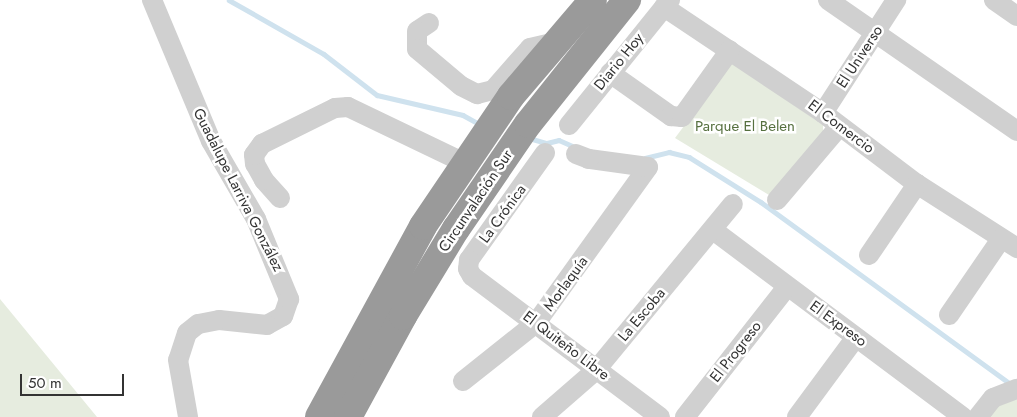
<!DOCTYPE html>
<html>
<head>
<meta charset="utf-8">
<style>
  body { margin:0 }
  #map { position:relative; width:1017px; height:417px; overflow:hidden; background:#fff; font-family:Jost,sans-serif }
  div>[style] { position:absolute }
  [style*='--x'] { left:calc(var(--x)*1px); top:calc(var(--y)*1px); width:calc(var(--w)*1px); rotate:calc(var(--a)*1deg) }
  .green>* { inset:0; background:#e6ecdf }
  .stream>* { height:4.5px; margin:-2.25px; padding:0 2.25px; transform-origin:2.25px; border-radius:2.25px; background:#cfe2ee }
  .minor>* { height:20px; margin:-10px; padding:0 10px; transform-origin:10px; border-radius:10px; background:#d0d0d0 }
  .highway>* { height:28px; margin:-14px; padding:0 14px; transform-origin:14px; border-radius:14px; background:#9a9a9a }
  span { translate:-50% -50%; white-space:nowrap; text-align:center; line-height:1.15; -webkit-text-stroke:5px #fff; paint-order:stroke }
  .street-label { font-size:15px; color:#333 }
  .park-label { font-size:15px; color:#56703f }
  .scale { position:absolute; left:20px; top:374px; width:104px; height:22px; box-sizing:border-box; border:2px solid #333; border-top:0; padding-left:6px; font-size:15px; line-height:18px; white-space:nowrap; color:#333; -webkit-text-stroke:4px #fff; paint-order:stroke }
</style>
</head>
<body>
<div id="map">
  <div class="green">
    <div style="clip-path:polygon(732px 62px,823px 125px,823px 132px,769px 195px,675px 138px)"></div>
    <div style="clip-path:polygon(0 299px,97px 417px,0 417px)"></div>
    <div style="clip-path:polygon(1008px 386px,1017px 391px,1017px 417px,988px 417px)"></div>
  </div>
  <div class="stream">
    <div style="--x:229;--y:0;--w:109;--a:29.6"></div>
    <div style="--x:324;--y:54;--w:67;--a:37.7"></div>
    <div style="--x:377;--y:95;--w:88;--a:13.1"></div>
    <div style="--x:463;--y:115;--w:21;--a:29"></div>
    <div style="--x:529;--y:138;--w:19;--a:16"></div>
    <div style="--x:547;--y:143;--w:12;--a:-14"></div>
    <div style="--x:559;--y:140;--w:20;--a:24"></div>
    <div style="--x:645;--y:158;--w:25;--a:-14"></div>
    <div style="--x:669;--y:152;--w:21;--a:14"></div>
    <div style="--x:689;--y:157;--w:85;--a:32"></div>
    <div style="--x:761;--y:202;--w:309;--a:36.1"></div>
  </div>
  <div class="minor">
    <div style="--x:152;--y:0;--w:153;--a:67.3"></div>
    <div style="--x:211;--y:141;--w:90;--a:60"></div>
    <div style="--x:256;--y:219;--w:87;--a:67.6"></div>
    <div style="--x:289;--y:299;--w:18;--a:109"></div>
    <div style="--x:283;--y:316;--w:18;--a:151"></div>
    <div style="--x:267;--y:325;--w:48;--a:-174.1"></div>
    <div style="--x:219;--y:320;--w:21;--a:169"></div>
    <div style="--x:198;--y:324;--w:14;--a:141"></div>
    <div style="--x:187;--y:333;--w:28;--a:108"></div>
    <div style="--x:178;--y:360;--w:58;--a:80"></div>
    <div style="--x:828;--y:0;--w:230;--a:34.7"></div>
    <div style="--x:994;--y:0;--w:28;--a:35"></div>
    <div style="--x:664;--y:7;--w:191;--a:33.7"></div>
    <div style="--x:823;--y:113;--w:118;--a:37.1"></div>
    <div style="--x:917;--y:184;--w:119;--a:32.6"></div>
    <div style="--x:429;--y:23;--w:14;--a:146"></div>
    <div style="--x:417;--y:31;--w:18;--a:90"></div>
    <div style="--x:417;--y:49;--w:57;--a:40.1"></div>
    <div style="--x:461;--y:86;--w:18;--a:27"></div>
    <div style="--x:477;--y:94;--w:16;--a:-14"></div>
    <div style="--x:493;--y:90;--w:56;--a:-48.6"></div>
    <div style="--x:530;--y:48;--w:31;--a:-13"></div>
    <div style="--x:610;--y:73;--w:75;--a:35.2"></div>
    <div style="--x:671;--y:116;--w:11;--a:5"></div>
    <div style="--x:682;--y:117;--w:82;--a:-54.4"></div>
    <div style="--x:823;--y:113;--w:135;--a:-57.1"></div>
    <div style="--x:569;--y:125;--w:161;--a:-51.1"></div>
    <div style="--x:545;--y:153;--w:131;--a:125.4"></div>
    <div style="--x:469;--y:260;--w:9;--a:96"></div>
    <div style="--x:468;--y:269;--w:8;--a:60"></div>
    <div style="--x:472;--y:276;--w:235;--a:36.9"></div>
    <div style="--x:280;--y:198;--w:24;--a:-132"></div>
    <div style="--x:264;--y:180;--w:18;--a:-119"></div>
    <div style="--x:255;--y:164;--w:9;--a:-96"></div>
    <div style="--x:254;--y:155;--w:14;--a:-54"></div>
    <div style="--x:262;--y:144;--w:81;--a:-26.3"></div>
    <div style="--x:335;--y:108;--w:13;--a:-4"></div>
    <div style="--x:348;--y:107;--w:130;--a:25.6"></div>
    <div style="--x:777;--y:200;--w:96;--a:-49.7"></div>
    <div style="--x:713;--y:230;--w:312;--a:36.8"></div>
    <div style="--x:869;--y:255;--w:86;--a:-55.9"></div>
    <div style="--x:949;--y:315;--w:92;--a:-55.6"></div>
    <div style="--x:463;--y:381;--w:93;--a:-38.5"></div>
    <div style="--x:536;--y:323;--w:192;--a:-54.3"></div>
    <div style="--x:648;--y:167;--w:60;--a:-172.3"></div>
    <div style="--x:589;--y:159;--w:14;--a:-159"></div>
    <div style="--x:542;--y:417;--w:72;--a:-41"></div>
    <div style="--x:596;--y:370;--w:215;--a:-50.5"></div>
    <div style="--x:685;--y:417;--w:165;--a:-51.9"></div>
    <div style="--x:797;--y:417;--w:99;--a:-53.6"></div>
    <div style="--x:978;--y:417;--w:24;--a:-52"></div>
    <div style="--x:993;--y:398;--w:26;--a:-21"></div>
  </div>
  <div class="highway">
    <div style="--x:319;--y:417;--w:217;--a:-61.4"></div>
    <div style="--x:423;--y:226;--w:157;--a:-55.9"></div>
    <div style="--x:511;--y:96;--w:126;--a:-49.5"></div>
    <div style="--x:348;--y:417;--w:115;--a:-61.4"></div>
    <div style="--x:403;--y:316;--w:102;--a:-58.7"></div>
    <div style="--x:456;--y:229;--w:127;--a:-55.6"></div>
    <div style="--x:528;--y:124;--w:159;--a:-51.4"></div>
  </div>
  <div class="street-label">
    <span style="left:860px;top:57px;rotate:-57deg">El Universo</span>
    <span style="left:619px;top:62px;rotate:-51deg">Diario Hoy</span>
    <span style="left:841px;top:127px;rotate:37deg">El Comercio</span>
    <span style="left:238px;top:190px;rotate:63deg">Guadalupe Larriva González</span>
    <span style="left:476px;top:201px;rotate:-56deg">Circunvalación Sur</span>
    <span style="left:503px;top:214px;rotate:-54deg">La Crónica</span>
    <span style="left:566px;top:284px;rotate:-54deg">Morlaquía</span>
    <span style="left:642px;top:315px;rotate:-50deg">La Escoba</span>
    <span style="left:838px;top:324px;rotate:36deg">El Expreso</span>
    <span style="left:566px;top:346px;rotate:37deg">El Quiteño Libre</span>
    <span style="left:736px;top:352px;rotate:-52deg">El Progreso</span>
  </div>
  <div class="park-label">
    <span style="left:745px;top:127px">Parque El Belen</span>
  </div>
  <div class="scale">50 m</div>
</div>
</body>
</html>
